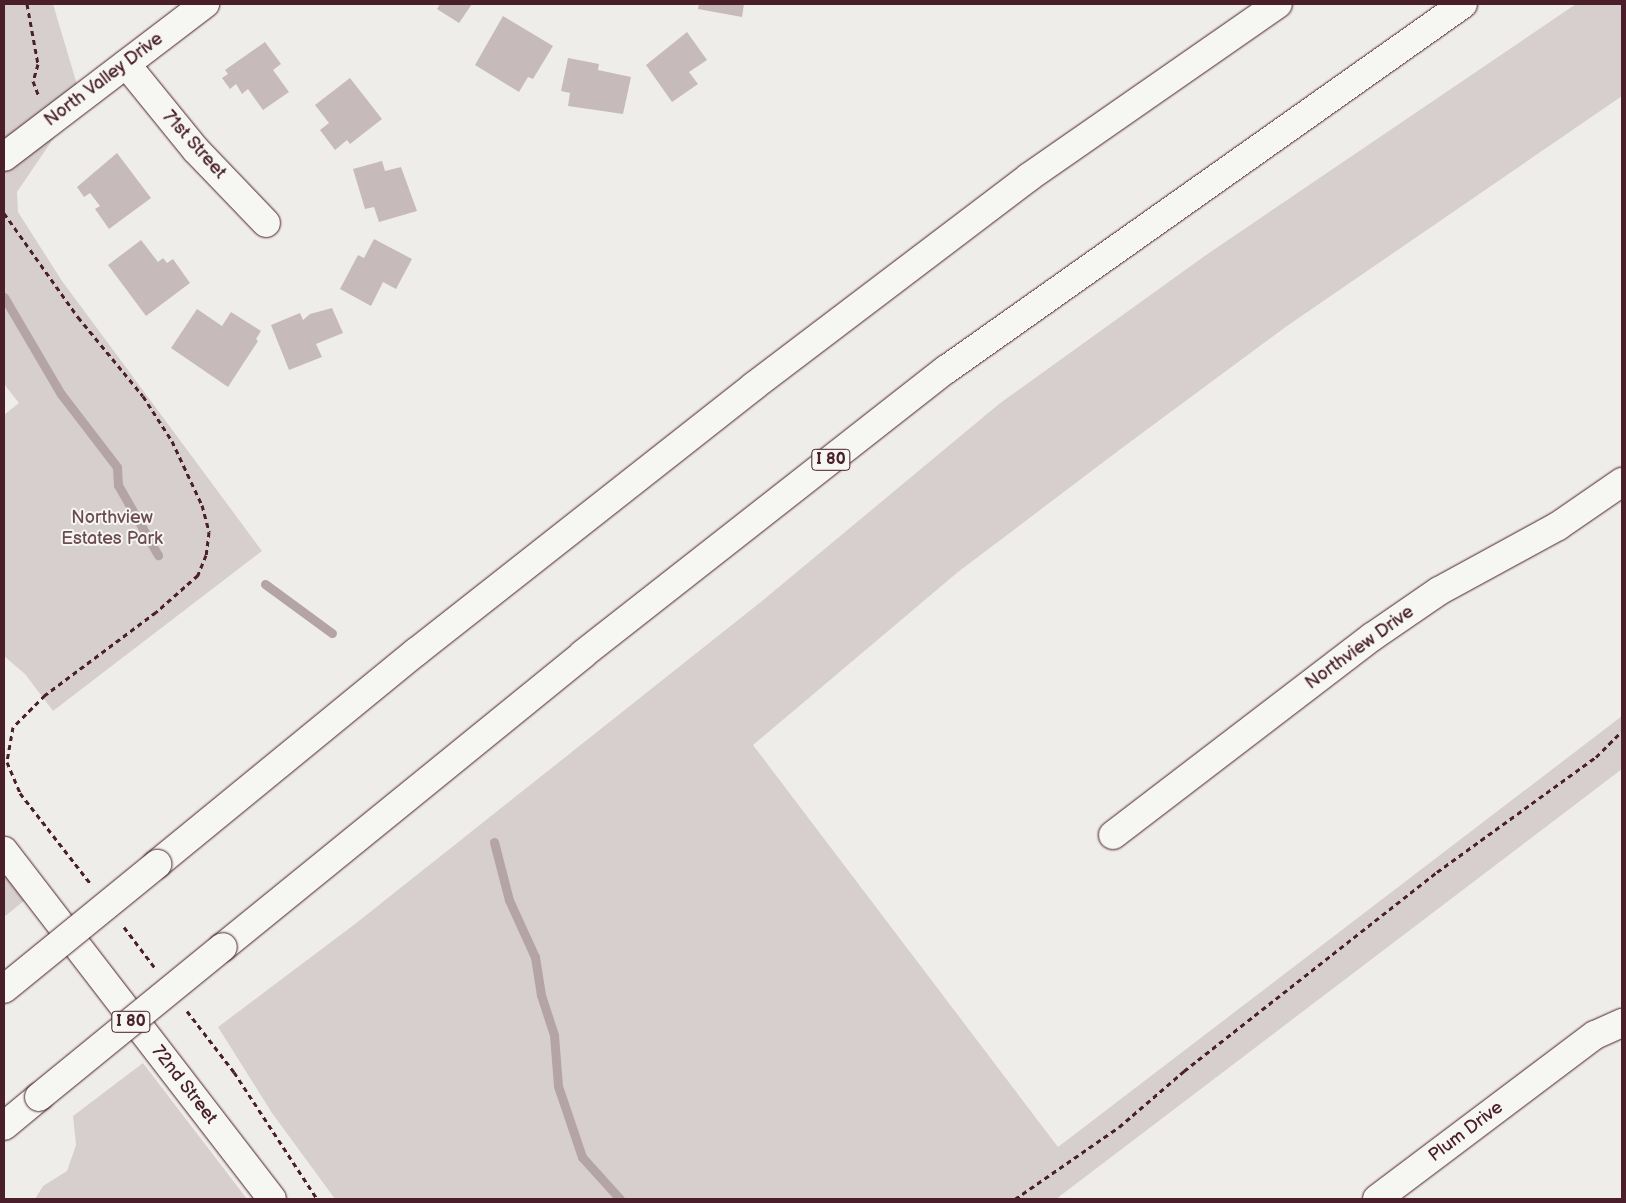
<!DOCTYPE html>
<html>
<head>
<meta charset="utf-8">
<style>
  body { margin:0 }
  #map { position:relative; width:1626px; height:1203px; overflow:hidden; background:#efedea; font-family:"Balsamiq Sans",sans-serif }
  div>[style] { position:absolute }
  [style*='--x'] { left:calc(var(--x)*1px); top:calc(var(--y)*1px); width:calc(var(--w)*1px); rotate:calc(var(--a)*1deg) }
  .green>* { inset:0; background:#d7cfce }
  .stream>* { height:9px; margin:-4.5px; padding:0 4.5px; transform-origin:4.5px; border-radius:4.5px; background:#b4a4a5 }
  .building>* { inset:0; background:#c6babb }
  .path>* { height:3px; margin-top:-1.5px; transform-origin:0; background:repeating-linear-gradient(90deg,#4a1f2b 0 5px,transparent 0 9px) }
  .roads { filter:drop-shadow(0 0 1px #4a1f2b) drop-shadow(0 0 1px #4a1f2b) }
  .street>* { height:28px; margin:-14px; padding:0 14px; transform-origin:14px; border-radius:14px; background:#f6f6f2 }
  .secondary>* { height:28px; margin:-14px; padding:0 14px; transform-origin:14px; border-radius:14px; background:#f6f6f2 }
  .highway>* { height:28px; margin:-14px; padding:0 14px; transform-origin:14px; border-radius:14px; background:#f6f6f2 }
  .bridges { filter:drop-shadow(0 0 1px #4a1f2b) drop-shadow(0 0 1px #4a1f2b) }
  .highway-bridge>* { height:28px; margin:-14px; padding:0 14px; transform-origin:14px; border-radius:14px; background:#f6f6f2 }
  span { translate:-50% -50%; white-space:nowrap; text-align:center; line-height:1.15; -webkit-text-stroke:4px #f6f6f2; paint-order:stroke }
  .shield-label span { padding:1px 4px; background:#f6f6f2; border:1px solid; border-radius:4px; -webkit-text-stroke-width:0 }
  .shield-label { font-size:16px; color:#4a1f2b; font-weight:700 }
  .street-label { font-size:18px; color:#4a1f2b }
  .park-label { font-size:18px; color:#6d4b54 }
  .frame { position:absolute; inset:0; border:5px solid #4a1f2b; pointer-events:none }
</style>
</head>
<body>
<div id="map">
  <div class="green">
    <div style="clip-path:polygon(4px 4px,53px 4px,81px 98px,17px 192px,18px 212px,62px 281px,262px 551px,53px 711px,25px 674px,4px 656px,4px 415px,19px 403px,4px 384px)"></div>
    <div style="clip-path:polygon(1576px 4px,1622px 4px,1622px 96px,1287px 326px,1122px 448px,958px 572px,753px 745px,1058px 1147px,1622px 716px,1622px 769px,1056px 1199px,335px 1199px,272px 1113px,218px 1027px,355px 924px,762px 601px,999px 404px,1206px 255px)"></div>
    <div style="clip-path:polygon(4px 851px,35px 892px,4px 917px)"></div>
    <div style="clip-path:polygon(143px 1063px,247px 1199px,35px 1199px,43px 1186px,67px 1171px,76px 1145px,73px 1116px)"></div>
  </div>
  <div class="stream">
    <div style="--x:4;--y:297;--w:113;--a:59.6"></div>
    <div style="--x:61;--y:394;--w:92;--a:52.5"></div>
    <div style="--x:117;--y:467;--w:18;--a:87"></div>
    <div style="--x:118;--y:485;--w:81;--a:60.3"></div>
    <div style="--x:265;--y:584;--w:83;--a:36.2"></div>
    <div style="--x:494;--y:842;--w:60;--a:75.5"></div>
    <div style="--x:509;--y:900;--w:63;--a:65.5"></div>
    <div style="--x:535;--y:957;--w:38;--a:81"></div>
    <div style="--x:541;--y:995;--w:42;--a:72"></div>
    <div style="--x:554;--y:1035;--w:51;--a:85.5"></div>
    <div style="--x:558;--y:1086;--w:75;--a:71.3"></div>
    <div style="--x:582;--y:1157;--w:57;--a:47.9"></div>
  </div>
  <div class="building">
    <div style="clip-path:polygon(440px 4px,472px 4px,459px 23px,437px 9px)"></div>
    <div style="clip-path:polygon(699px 4px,744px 4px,742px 17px,698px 9px)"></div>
    <div style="clip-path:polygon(503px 16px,553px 46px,533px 79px,528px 77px,519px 92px,475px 65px)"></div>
    <div style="clip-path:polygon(687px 32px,707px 60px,689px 72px,698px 84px,672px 102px,646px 65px)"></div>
    <div style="clip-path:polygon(265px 42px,281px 64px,273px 70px,289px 92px,263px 110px,248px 89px,242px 94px,236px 84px,230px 89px,222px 78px,228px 74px,225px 70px)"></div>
    <div style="clip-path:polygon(568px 58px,599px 64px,598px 70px,631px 77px,623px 114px,568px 106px,570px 93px,561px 91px)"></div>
    <div style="clip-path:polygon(350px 78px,382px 119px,350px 144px,347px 140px,335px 150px,320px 130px,329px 123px,315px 105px)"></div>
    <div style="clip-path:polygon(117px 153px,151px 198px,109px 229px,95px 209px,100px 206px,90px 193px,84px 197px,77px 187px)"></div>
    <div style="clip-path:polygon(382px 161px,385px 171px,401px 167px,417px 211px,379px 222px,374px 207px,365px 209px,353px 169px)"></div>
    <div style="clip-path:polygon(374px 239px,412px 259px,396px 289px,383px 282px,371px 306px,340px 289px,358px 255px,364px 258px)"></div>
    <div style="clip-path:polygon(141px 240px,158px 262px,163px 258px,167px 263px,173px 259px,190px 283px,146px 316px,108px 265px)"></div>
    <div style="clip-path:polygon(332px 308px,343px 333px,316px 344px,322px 357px,289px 370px,271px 325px,300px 313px,303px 320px,310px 314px)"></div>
    <div style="clip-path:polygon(197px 309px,222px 326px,231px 312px,261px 331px,256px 339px,258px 341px,228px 387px,171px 348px)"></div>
  </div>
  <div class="path">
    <div style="--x:27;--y:4;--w:61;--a:79.6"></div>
    <div style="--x:38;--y:64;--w:18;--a:106"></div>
    <div style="--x:33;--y:81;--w:17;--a:69"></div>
    <div style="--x:4;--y:213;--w:128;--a:54.6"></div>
    <div style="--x:78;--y:317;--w:102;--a:50.6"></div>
    <div style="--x:143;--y:396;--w:54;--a:57.2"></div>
    <div style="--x:172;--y:441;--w:71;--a:64.9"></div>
    <div style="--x:202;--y:505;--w:28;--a:75"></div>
    <div style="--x:209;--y:532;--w:23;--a:97"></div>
    <div style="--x:206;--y:555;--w:22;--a:112"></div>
    <div style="--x:198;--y:575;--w:56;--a:138.6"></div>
    <div style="--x:156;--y:612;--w:139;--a:143.2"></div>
    <div style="--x:45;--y:695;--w:45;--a:135"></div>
    <div style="--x:13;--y:727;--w:36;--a:100"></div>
    <div style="--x:7;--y:762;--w:34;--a:67"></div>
    <div style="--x:20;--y:793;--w:114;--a:52.1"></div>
    <div style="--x:124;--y:927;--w:51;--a:52.9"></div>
    <div style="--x:187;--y:1011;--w:77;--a:52.4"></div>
    <div style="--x:234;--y:1072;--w:152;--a:56.8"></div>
    <div style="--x:1015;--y:1199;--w:126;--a:-34.7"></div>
    <div style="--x:1119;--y:1127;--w:86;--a:-40.7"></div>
    <div style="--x:1184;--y:1071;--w:322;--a:-38.2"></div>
    <div style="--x:1437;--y:872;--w:196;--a:-35.9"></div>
    <div style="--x:1596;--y:757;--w:37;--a:-45"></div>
  </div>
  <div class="roads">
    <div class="street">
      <div style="--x:126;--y:64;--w:111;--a:50.9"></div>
      <div style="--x:196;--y:150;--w:101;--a:46.2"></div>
      <div style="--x:4;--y:157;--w:253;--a:-37.3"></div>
      <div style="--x:1113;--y:835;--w:326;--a:-37.4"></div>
      <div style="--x:1372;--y:637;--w:81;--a:-34.5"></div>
      <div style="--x:1439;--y:591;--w:136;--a:-28.6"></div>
      <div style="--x:1558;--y:526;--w:78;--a:-34.5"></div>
      <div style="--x:1377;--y:1199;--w:273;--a:-37"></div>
      <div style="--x:1595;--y:1035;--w:30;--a:-24"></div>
    </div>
    <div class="secondary">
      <div style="--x:4;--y:851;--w:439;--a:52.4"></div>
    </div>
    <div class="highway">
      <div style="--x:157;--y:864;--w:335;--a:-39.3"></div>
      <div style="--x:416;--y:652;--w:430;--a:-38.2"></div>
      <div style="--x:754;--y:386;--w:345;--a:-37.2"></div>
      <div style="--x:1029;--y:177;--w:303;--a:-34.8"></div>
      <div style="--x:223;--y:947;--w:464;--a:-39.1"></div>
      <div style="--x:583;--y:654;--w:462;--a:-38.1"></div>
      <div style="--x:947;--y:369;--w:632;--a:-35.27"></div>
      <div style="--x:4;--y:1126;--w:45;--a:-39.6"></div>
    </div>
  </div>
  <div class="bridges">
    <div class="highway-bridge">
      <div style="--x:4;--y:989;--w:198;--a:-39.2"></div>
      <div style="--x:39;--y:1097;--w:237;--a:-39.2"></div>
    </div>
  </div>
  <div class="shield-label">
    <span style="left:831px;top:460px">I 80</span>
    <span style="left:131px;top:1022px">I 80</span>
  </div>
  <div class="street-label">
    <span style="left:104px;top:80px;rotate:-37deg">North Valley Drive</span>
    <span style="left:194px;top:145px;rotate:48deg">71st Street</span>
    <span style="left:1360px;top:648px;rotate:-36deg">Northview Drive</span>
    <span style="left:184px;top:1085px;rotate:52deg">72nd Street</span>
    <span style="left:1466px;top:1132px;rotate:-37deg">Plum Drive</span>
  </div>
  <div class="park-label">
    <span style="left:112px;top:529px">Northview<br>Estates Park</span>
  </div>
  <div class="frame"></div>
</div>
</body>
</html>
